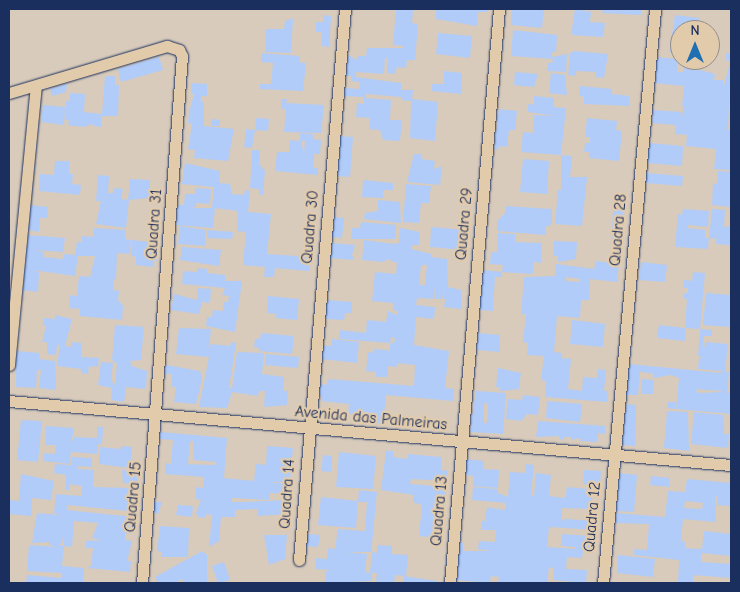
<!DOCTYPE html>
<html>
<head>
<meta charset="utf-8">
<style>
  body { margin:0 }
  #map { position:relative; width:740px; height:592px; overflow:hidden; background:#d8cbbb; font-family:"Comic Neue",sans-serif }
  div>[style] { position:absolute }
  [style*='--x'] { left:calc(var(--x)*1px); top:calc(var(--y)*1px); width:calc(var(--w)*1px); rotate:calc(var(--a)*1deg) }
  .building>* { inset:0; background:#b1ccf9 }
  .roads { filter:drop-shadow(0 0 1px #1b2f5e) drop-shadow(0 0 1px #1b2f5e) }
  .minor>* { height:11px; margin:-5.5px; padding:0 5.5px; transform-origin:5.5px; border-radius:5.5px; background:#e2cbab }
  span { translate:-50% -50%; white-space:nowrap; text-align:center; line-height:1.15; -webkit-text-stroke:4.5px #e2cbab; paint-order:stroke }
  .street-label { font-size:16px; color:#1b2f5e }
  .frame { position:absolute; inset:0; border:10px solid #1b2f5e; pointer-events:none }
  .north { position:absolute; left:670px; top:20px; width:50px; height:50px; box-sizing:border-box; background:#e2cbab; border:1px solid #928d8c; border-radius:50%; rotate:0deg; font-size:14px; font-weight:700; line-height:20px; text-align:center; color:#1b2f5e }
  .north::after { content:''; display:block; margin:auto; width:18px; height:22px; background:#1f6fb2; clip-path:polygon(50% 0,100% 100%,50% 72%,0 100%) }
</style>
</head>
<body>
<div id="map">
  <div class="building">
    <div style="clip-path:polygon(396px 9px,413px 9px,412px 23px,418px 24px,415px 60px,407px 60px,406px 68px,397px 67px,395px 74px,387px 73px,388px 58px,385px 58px,384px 74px,356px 72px,356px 77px,401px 83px,401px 90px,413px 90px,412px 99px,438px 102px,435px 141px,410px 138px,411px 101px,401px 100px,401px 97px,366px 94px,366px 98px,391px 100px,390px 120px,402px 120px,400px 141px,383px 140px,380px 130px,369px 129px,370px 118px,356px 117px,357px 103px,364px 104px,364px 97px,344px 96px,345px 88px,359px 89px,360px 82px,351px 81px,352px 76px,346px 76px,348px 55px,357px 60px,357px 56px,366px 56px,367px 48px,403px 48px,403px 46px,393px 45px)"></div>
    <div style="clip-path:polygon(436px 9px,487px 9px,487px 12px,478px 12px,477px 26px,436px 19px)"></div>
    <div style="clip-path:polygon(512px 9px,544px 9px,542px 28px,511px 25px)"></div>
    <div style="clip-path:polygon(575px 9px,591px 12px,590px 22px,605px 23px,603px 37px,571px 35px)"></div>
    <div style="clip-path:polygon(603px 9px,641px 9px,641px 15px,602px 13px)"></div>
    <div style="clip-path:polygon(323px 15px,331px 16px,329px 47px,321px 46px,322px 32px,316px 32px,316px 22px,323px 22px)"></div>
    <div style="clip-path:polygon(675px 15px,699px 18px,698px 30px,680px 30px,680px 58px,677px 58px,678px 52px,669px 52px)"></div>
    <div style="clip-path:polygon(293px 18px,291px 53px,265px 52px,266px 29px,284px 29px,285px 21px)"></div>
    <div style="clip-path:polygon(513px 30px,557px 35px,556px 52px,552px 52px,552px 57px,567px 54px,566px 72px,547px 71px,548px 63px,552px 63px,553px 59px,511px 56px)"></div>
    <div style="clip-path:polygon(438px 33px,472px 36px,470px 58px,436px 54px)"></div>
    <div style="clip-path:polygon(575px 51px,608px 54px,604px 78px,595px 77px,596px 72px,576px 71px,576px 76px,568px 75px,570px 53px)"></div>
    <div style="clip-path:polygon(261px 53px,300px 56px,299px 62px,306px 63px,303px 91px,260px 89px,260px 84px,271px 84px,273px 63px,261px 62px)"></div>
    <div style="clip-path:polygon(726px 53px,731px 54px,728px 130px,731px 130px,731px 170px,714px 169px,716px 149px,686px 146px,687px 135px,675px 134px,676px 125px,652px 123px,653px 110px,682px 112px,683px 117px,684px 106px,682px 106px,684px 86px,654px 83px,656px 57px,678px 59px,677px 72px,683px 72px,687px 60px,702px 60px,702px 64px,696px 63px,696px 69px,715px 74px,714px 80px,723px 80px,723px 90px,730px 62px,726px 60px)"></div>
    <div style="clip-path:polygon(159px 57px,163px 70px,121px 82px,118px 69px)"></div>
    <div style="clip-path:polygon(444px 71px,462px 73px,461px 94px,432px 91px,432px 84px,444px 84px)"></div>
    <div style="clip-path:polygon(515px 72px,538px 74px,534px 87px,514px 85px)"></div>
    <div style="clip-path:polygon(551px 73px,565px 75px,567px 95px,549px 93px)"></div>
    <div style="clip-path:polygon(105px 76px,115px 76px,115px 85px,119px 85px,118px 116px,102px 116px,101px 127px,93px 126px,93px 124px,83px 127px,68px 125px,69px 120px,65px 120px,66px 101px,70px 101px,70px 93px,85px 94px,84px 112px,102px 114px)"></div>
    <div style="clip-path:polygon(191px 83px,207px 84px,207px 96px,201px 96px,201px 102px,204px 102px,204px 126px,234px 129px,228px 161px,194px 158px,195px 150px,188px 149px,192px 124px,188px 123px,189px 112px,194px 94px,191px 94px)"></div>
    <div style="clip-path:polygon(67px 84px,66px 92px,52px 96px,50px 89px)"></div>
    <div style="clip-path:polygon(580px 86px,612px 89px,612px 94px,630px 96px,629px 106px,584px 104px,584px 97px,579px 96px)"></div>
    <div style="clip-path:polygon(534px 96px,554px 98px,553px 107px,566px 108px,561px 155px,521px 152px,523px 132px,533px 133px,534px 115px,556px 116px,528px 112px,528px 104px,534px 105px)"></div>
    <div style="clip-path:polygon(281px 99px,287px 99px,286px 103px,324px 105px,321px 133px,284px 132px,286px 109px,281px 109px)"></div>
    <div style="clip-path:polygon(43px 105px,65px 107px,64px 125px,41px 122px)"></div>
    <div style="clip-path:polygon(499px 109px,517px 111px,515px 130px,509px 130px,507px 147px,499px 146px,498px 150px,494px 149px)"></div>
    <div style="clip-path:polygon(256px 118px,269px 119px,268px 131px,255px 130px)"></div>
    <div style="clip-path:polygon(587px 118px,617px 121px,616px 130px,622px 131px,619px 161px,589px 158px,589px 152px,584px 152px,585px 143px,590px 143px,590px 137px,585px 137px)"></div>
    <div style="clip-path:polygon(212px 119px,220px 120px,220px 126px,211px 126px)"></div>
    <div style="clip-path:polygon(246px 129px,255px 130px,252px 148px,244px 147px)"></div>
    <div style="clip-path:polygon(300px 133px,313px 134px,313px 139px,321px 140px,320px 154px,314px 154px,313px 168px,318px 168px,318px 175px,275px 171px,277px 152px,289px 152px,289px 140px,301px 141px,304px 154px,305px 141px,300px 141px)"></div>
    <div style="clip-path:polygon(340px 136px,353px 137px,350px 177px,336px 176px)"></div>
    <div style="clip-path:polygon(649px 143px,683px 146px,682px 166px,647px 163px)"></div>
    <div style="clip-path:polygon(252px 150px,260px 150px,259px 164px,265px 171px,263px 195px,259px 195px,259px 189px,250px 188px)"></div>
    <div style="clip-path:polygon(414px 154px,422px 154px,421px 159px,435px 161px,434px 169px,442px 166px,440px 185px,407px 182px)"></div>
    <div style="clip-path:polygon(561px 155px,572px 156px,570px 177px,587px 177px,582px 226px,555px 224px,558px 190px,561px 190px)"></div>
    <div style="clip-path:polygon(523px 159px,549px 161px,547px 194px,520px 192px)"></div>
    <div style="clip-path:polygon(55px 161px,69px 161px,69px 174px,73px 174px,72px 184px,81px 185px,80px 195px,39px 191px,40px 174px,54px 175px)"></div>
    <div style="clip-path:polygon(185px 163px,220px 171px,219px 183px,230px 184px,232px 194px,244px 195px,245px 190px,250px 191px,248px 212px,271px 214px,267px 254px,311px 257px,309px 271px,275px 268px,274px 277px,264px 277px,265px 267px,243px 265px,246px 232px,237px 231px,238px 211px,215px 208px,213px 228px,176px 225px,178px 205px,184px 205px,185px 194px,195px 194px,195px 188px,211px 189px,210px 204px,196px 203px,196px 207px,190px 208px,212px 208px,214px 187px,182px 184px)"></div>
    <div style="clip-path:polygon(718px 171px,731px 172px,731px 207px,712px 205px,713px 183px,717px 184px)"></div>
    <div style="clip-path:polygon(646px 173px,683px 176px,682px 186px,645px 183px)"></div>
    <div style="clip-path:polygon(98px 175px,109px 176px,108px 193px,113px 193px,113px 188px,123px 189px,121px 199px,129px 200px,126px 228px,96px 224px,101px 201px,96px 201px)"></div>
    <div style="clip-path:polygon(130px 179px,150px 180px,149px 198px,128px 200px)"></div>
    <div style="clip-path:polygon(363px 180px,393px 183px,393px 190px,383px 190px,383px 198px,362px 197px)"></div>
    <div style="clip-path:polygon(406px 184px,431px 186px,429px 203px,421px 203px,419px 223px,403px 222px)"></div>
    <div style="clip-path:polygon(378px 200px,400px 202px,401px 223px,364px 219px,365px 213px,378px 211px)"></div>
    <div style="clip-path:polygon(614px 200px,624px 201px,621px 241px,611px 240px)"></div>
    <div style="clip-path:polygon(30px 205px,48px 207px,47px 218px,40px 218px,39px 232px,28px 230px)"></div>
    <div style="clip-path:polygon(506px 206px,552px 209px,552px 224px,546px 227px,545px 235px,497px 231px,497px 221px,505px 213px)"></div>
    <div style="clip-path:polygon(683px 209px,709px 211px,708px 227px,688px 225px,688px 228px,705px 230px,705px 238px,709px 238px,712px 209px,725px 210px,724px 227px,731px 226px,731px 251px,729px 245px,716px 244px,717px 231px,716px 239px,709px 238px,708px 249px,675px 247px,678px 214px,682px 215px)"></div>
    <div style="clip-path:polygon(333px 217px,344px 218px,342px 238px,331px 237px)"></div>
    <div style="clip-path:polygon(361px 222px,396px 225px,395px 239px,351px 239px,352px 228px,360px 228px)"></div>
    <div style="clip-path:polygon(180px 226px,206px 230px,205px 246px,178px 244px)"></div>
    <div style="clip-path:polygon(431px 227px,466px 230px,464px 250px,430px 247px)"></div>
    <div style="clip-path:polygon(94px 228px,126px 230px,125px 239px,131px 240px,130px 254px,117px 253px,116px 280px,114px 279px,113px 290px,119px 291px,118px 300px,123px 306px,122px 320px,80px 316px,80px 309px,69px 308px,70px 295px,77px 296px,79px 276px,90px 277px,95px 256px,78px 256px,75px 276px,33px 270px,39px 272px,38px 292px,20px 290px,27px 235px,65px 238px,63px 252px,34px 250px,44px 252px,43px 257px,63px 259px,64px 254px,75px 255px,77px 242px,82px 242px,82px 236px,93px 237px)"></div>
    <div style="clip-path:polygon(evenodd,400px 228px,420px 232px,419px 245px,412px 245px,411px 249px,431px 254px,431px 257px,447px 259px,448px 287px,461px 290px,461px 309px,444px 307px,445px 300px,450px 300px,443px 299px,444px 287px,442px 299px,435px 299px,435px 286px,434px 299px,417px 298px,416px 305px,435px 307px,434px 319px,416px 317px,414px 345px,449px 351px,445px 388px,454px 389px,453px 401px,386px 395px,383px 424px,372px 423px,373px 415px,348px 414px,349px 404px,321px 401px,322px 396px,316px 395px,318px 384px,326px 385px,329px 379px,414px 386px,415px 365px,397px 363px,397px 367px,388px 366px,388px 377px,376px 377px,376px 372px,366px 371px,368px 352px,373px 353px,374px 349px,388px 350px,390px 354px,390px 343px,394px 343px,395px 338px,391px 337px,390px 343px,339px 339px,340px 330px,366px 333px,367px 320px,386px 322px,388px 311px,397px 315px,398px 311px,393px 310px,393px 303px,372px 301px,375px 272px,396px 274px,397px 263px,387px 259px,384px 262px,362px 260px,364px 240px,394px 244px,399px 243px,400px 228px,421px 265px,427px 265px,425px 285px,419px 285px,421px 265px)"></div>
    <div style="clip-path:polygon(207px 230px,233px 232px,232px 239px,207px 238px)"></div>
    <div style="clip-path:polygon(498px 233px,515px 234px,515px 242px,542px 243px,541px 263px,534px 262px,533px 274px,502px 272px,503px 265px,490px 264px,491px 252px,497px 252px)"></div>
    <div style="clip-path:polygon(132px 240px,158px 243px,157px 261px,154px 261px,153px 267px,136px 265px,136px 257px,131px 256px)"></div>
    <div style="clip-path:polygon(554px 241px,577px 242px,576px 259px,558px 262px,558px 256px,553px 256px)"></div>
    <div style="clip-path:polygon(331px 243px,355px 245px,352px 255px,354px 260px,329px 258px)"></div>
    <div style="clip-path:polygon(182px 247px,221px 250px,219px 266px,180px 260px)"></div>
    <div style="clip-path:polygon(evenodd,596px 261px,619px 264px,617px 282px,590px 279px,589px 300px,581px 300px,580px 318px,557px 316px,554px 352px,562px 353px,561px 358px,571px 359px,568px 389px,582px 391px,583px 377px,597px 378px,598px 369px,606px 370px,604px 391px,608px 391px,607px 402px,545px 397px,546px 381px,541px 380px,544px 356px,527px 355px,528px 343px,523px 342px,526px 314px,521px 314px,524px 277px,555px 276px,556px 264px,594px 269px,596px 261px,566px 277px,580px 279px,580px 282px,566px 281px,566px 277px)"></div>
    <div style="clip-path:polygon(641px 262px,667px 265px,665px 282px,639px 280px)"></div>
    <div style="clip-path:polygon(197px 268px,207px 269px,207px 273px,225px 275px,225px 281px,242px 281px,235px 332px,206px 326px,207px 317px,212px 317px,213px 310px,223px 311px,224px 302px,228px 302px,229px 296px,222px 295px,225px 288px,182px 284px,183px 271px,197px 272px)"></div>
    <div style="clip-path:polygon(483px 270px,502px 272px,502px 277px,495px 277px,493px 311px,479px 310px)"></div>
    <div style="clip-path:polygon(evenodd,693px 272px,705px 273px,700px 329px,712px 330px,712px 336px,704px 336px,703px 351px,706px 342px,728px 344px,725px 372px,729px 372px,727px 393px,731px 393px,731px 414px,676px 409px,679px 378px,671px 375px,654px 378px,654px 374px,636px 371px,640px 372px,638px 395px,626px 395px,629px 364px,721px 373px,721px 371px,698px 369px,699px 358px,703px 357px,698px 356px,700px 329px,686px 328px,685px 341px,657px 338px,659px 325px,685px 328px,687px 299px,683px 299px,684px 293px,688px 293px,688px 288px,683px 288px,684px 280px,692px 281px,693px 272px,695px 389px,721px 391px,721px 392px,699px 393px,695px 389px)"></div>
    <div style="clip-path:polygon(198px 288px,211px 289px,210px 303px,202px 302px,199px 314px,171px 310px,174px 294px,197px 300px)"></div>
    <div style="clip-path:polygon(706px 293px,731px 295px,731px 327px,703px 325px)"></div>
    <div style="clip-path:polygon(268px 296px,299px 299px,297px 320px,276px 318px,276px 314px,267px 313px)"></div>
    <div style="clip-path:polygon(326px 300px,352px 302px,352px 313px,345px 313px,344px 320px,326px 319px)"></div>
    <div style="clip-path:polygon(55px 315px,72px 319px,65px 346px,71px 347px,71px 342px,82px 343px,81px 357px,99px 358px,98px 367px,89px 366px,88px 374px,81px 373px,81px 369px,57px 366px,60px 345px,57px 345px,56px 355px,47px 354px,47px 342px,42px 342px,46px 326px,43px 325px,44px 318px,55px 319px)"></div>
    <div style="clip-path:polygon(572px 320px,605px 324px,603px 347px,570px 344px)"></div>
    <div style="clip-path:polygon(115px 325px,144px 327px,141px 360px,130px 361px,132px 366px,147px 371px,146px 389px,126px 387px,124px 402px,111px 400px,112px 388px,98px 385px,101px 362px,113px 363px,111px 380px,115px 385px,117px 364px,112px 360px)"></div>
    <div style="clip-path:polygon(179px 328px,211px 329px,209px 353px,211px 344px,230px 346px,231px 342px,236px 343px,229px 388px,232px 388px,237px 352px,264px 353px,262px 374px,284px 377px,283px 391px,288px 391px,287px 405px,264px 407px,265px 391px,259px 391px,258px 396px,232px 392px,227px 408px,199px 407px,209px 357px,176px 354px)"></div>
    <div style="clip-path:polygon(261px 333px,294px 336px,292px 354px,259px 351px,259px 348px,254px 347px,255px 339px,260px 339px)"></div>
    <div style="clip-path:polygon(478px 333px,499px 335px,500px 352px,477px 350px)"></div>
    <div style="clip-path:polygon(332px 339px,359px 342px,357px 363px,320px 359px,322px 345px,331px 346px)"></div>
    <div style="clip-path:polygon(16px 351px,40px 353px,39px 359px,55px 361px,56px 390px,39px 388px,41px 370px,37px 370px,36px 388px,16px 387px)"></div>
    <div style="clip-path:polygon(266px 354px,299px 357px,298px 368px,265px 365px)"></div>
    <div style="clip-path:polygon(166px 365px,200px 371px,202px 379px,196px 404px,174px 402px,176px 387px,171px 387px,172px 374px,165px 374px)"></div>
    <div style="clip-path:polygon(498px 368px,521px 373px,519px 389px,500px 391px,500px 387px,496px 387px)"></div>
    <div style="clip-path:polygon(642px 379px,654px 380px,653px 394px,641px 394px)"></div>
    <div style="clip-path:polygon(evenodd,476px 391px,506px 393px,503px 434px,470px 432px,476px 391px,484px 403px,488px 404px,487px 423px,484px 423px,484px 403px)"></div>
    <div style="clip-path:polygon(523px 395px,540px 397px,538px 415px,527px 414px,521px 421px,506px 419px,508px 399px,522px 400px)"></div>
    <div style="clip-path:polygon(547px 401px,582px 404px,580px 422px,546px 418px)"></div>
    <div style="clip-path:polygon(668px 402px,676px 402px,675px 409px,667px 408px)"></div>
    <div style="clip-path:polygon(626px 404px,636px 405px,635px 446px,622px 445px)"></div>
    <div style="clip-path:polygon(667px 411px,688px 412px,689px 451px,664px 448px)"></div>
    <div style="clip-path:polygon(694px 412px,723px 415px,724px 434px,729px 434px,728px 448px,691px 444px)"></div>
    <div style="clip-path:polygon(21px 420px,42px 421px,38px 462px,17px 460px)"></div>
    <div style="clip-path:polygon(538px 421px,605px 426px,605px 434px,598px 433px,597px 442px,580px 441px,581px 438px,571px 440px,571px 437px,565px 437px,562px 441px,558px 436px,536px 437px)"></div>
    <div style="clip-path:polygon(46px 426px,74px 428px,71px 445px,74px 437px,97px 438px,97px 427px,103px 427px,102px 445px,98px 444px,97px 454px,72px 452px,71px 449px,70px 464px,43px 461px,44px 453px,55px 454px,56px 445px,45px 445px)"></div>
    <div style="clip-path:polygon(evenodd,160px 432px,227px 438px,224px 478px,254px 481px,256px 464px,266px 465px,267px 446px,293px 448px,290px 482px,267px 482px,290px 484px,289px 494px,270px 493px,269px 500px,232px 498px,232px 502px,244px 502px,290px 500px,288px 514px,257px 516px,257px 509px,235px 510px,235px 517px,221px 517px,219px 541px,209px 547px,212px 515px,205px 514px,205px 518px,198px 517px,196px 513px,201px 500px,196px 499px,196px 487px,203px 488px,204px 477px,165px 474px,165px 463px,171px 464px,173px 440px,160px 439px,160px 432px,193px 441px,194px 460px,216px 462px,216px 465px,181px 464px,188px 464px,190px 442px,193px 441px)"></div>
    <div style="clip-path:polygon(121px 446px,132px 447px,130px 468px,99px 464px,100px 447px,121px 449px)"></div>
    <div style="clip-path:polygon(386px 451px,393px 451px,393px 457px,408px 459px,408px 454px,441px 457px,441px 470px,448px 471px,447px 481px,411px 479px,410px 484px,446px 487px,442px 528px,437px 530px,442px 530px,441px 538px,419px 536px,422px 505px,413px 502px,414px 495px,381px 490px)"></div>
    <div style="clip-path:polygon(339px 452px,376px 456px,373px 489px,336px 487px)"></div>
    <div style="clip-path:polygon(323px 455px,332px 456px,331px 472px,321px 471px)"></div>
    <div style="clip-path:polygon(72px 457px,92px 458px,92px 467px,77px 466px,77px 469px,94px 470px,93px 487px,130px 488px,128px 511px,68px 505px,67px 510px,134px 517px,134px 534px,125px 534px,125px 540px,132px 541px,127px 561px,131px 561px,130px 572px,87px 568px,91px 566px,93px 548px,86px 548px,86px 541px,102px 540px,92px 538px,98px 523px,74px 521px,72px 547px,64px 546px,63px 535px,62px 543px,59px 545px,64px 546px,62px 566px,84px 568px,83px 583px,26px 583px,27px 575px,61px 578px,62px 573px,27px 571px,29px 545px,58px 547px,49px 545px,49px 542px,32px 543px,37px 513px,61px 515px,54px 513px,56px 494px,81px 496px,82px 486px,88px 487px,70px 484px,69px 490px,65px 490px,66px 475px,54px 473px,55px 464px,71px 465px)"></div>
    <div style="clip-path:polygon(466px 459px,484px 461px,483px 469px,499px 470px,498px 488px,473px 486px,474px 476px,465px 475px)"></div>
    <div style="clip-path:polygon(526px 464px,534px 465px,531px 496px,534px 496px,536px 473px,551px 475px,549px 496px,565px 498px,567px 487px,588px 489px,588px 496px,592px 496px,592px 509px,562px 508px,561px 522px,564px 519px,597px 521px,596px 530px,549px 527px,547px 547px,575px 549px,575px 547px,561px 546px,562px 534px,590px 536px,590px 542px,595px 543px,594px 551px,583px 550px,582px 558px,567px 557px,566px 569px,587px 570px,586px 583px,553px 580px,554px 568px,525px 564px,549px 567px,547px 583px,498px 583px,499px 577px,491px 576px,490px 583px,456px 580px,459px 542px,463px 543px,463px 551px,491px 551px,478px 549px,479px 541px,495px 542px,496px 530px,481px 530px,482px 521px,485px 521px,487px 507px,505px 510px,506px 503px,472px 500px,473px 487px,498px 489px,498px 493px,508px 497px,510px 472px,525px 473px)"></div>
    <div style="clip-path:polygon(122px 470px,139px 471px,137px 484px,123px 483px)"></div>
    <div style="clip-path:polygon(584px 470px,601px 471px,600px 486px,583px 484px)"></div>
    <div style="clip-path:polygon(619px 473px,637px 475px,634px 512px,616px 511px)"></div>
    <div style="clip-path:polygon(21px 474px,54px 481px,51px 500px,32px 498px,31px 516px,9px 514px,9px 500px,19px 501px)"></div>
    <div style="clip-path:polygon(651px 476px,670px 478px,669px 487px,650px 485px)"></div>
    <div style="clip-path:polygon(evenodd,687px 479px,731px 483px,731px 506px,717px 505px,718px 497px,715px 496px,716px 522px,683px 519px,681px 541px,685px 542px,685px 548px,702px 549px,704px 531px,731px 534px,731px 556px,701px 553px,701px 562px,731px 564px,731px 578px,693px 575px,693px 583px,678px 583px,679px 560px,634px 555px,634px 549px,647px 550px,649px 524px,615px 523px,616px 513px,665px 517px,668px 491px,685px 492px,687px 479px,685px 501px,703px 503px,702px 509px,684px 508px,685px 501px)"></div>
    <div style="clip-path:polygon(359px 490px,377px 492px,372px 544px,371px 552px,347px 552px,367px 554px,365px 572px,370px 573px,372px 552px,377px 553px,377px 545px,392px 546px,391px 554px,408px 555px,406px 576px,395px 575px,394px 583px,380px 583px,376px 581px,377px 573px,372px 573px,372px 581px,325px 583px,326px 571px,331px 570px,315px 569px,316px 558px,327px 559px,328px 548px,335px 549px,338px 529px,365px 531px,367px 502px,358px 502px)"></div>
    <div style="clip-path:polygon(321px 497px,358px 501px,356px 528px,318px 525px)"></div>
    <div style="clip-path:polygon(154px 502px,162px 502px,158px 514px,153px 513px)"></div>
    <div style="clip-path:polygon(178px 505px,193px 506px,192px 517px,176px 515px)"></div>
    <div style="clip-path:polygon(160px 526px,189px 528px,188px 557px,161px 557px,162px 552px,157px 551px)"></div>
    <div style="clip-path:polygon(306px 534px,320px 535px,318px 547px,305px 546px)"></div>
    <div style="clip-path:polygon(264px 535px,287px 535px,285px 559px,269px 565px)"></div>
    <div style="clip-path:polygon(202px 551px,207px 555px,207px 583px,184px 583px,182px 579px,175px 583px,158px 583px,155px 577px)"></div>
    <div style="clip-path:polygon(618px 555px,655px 559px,653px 577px,617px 573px)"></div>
    <div style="clip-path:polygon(224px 562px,230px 580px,218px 583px,212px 566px)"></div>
    <div style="clip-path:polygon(404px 576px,437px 581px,437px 583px,403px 583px)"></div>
  </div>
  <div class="roads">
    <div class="minor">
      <div style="--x:9;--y:93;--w:165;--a:-16.6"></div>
      <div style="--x:167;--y:46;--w:13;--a:18"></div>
      <div style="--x:179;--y:50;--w:7;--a:63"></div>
      <div style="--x:182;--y:56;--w:529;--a:94.34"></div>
      <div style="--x:9;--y:365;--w:280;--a:-84.5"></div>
      <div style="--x:9;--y:401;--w:725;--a:5.07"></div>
      <div style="--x:299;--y:560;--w:553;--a:-85.23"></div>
      <div style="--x:450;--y:583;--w:576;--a:-85.12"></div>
      <div style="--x:603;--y:583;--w:576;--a:-84.82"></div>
    </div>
  </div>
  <div class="street-label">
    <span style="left:154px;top:224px;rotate:-86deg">Quadra 31</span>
    <span style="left:464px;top:224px;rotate:-85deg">Quadra 29</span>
    <span style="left:310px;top:227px;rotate:-85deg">Quadra 30</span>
    <span style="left:618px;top:230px;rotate:-85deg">Quadra 28</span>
    <span style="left:371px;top:418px;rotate:5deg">Avenida das Palmeiras</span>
    <span style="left:287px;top:494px;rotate:-86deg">Quadra 14</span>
    <span style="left:133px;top:497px;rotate:-85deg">Quadra 15</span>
    <span style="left:439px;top:511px;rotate:-85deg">Quadra 13</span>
    <span style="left:592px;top:517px;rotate:-85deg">Quadra 12</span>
  </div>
  <div class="frame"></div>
  <div class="north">N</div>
</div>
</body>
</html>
